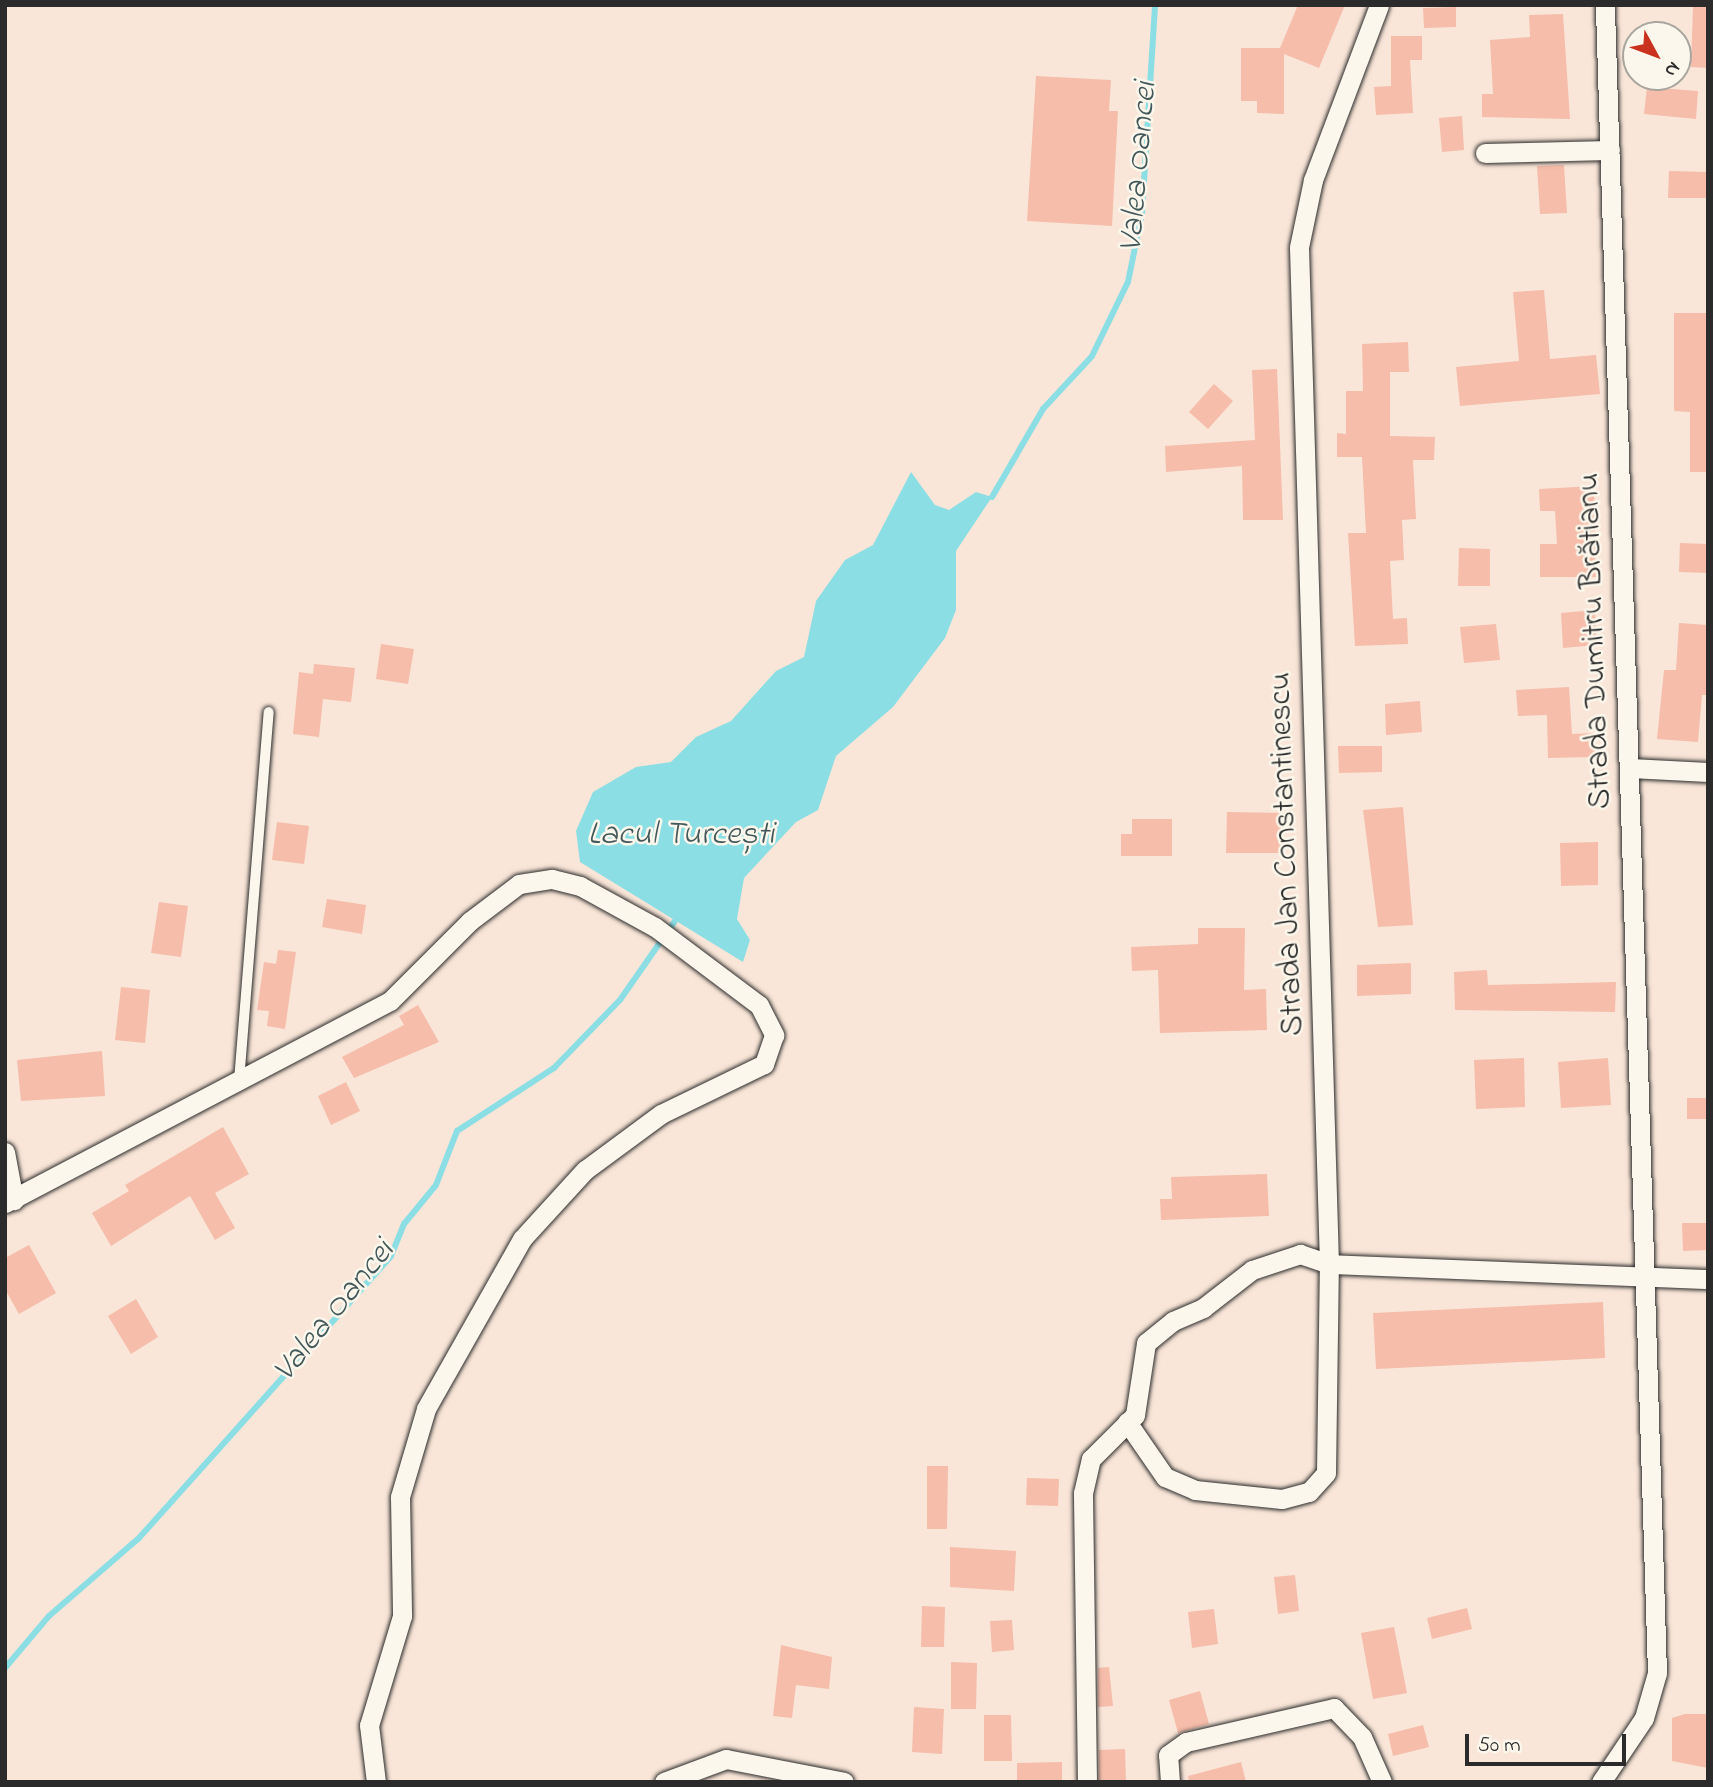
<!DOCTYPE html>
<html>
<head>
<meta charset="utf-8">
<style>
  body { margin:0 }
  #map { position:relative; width:1713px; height:1787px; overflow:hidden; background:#f9e6d8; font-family:"Indie Flower",sans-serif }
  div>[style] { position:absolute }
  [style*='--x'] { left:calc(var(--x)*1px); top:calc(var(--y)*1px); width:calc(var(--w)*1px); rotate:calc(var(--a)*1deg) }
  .water>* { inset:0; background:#8cdee5 }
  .stream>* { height:6px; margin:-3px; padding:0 3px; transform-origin:3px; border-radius:3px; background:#8cdee5 }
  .building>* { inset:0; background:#f5bdaa }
  .roads { filter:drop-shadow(0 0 2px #2b2b2b) drop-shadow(0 0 2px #2b2b2b) }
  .service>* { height:10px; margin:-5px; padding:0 5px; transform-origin:5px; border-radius:5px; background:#fbf7ec }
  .minor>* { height:19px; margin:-9.5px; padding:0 9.5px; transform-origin:9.5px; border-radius:9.5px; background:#fbf7ec }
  span { translate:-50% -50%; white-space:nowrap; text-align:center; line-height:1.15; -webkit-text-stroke:5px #fbf7ec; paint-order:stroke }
  .street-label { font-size:32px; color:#2b2b2b }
  .water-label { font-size:33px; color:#43585a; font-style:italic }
  .frame { position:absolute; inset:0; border:7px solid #2b2b2b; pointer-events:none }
  .north { position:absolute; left:1622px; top:21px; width:70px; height:70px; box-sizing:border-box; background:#fbf7ec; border:2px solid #a8a59f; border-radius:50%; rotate:131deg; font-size:19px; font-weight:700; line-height:28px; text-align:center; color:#2b2b2b }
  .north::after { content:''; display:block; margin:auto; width:24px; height:32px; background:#c8321e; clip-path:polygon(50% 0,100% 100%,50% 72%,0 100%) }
  .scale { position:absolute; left:1465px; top:1734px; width:161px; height:32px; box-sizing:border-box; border:4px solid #2b2b2b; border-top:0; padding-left:9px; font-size:21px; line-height:24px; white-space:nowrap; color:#2b2b2b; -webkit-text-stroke:5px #fbf7ec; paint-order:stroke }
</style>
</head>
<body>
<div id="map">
  <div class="water">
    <div style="clip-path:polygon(911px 472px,935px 505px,949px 510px,976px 492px,992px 497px,956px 551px,956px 610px,945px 638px,893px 707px,836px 756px,818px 810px,796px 822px,744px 878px,737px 919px,750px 940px,743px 962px,580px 862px,576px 831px,593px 792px,636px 767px,671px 762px,696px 737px,731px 721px,776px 671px,804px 657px,816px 601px,845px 560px,873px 545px)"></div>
  </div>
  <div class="stream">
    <div style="--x:992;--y:497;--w:102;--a:-59.9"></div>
    <div style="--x:1043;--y:409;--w:72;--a:-47.2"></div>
    <div style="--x:1092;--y:356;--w:82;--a:-64.1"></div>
    <div style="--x:1128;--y:282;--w:70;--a:-78.5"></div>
    <div style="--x:1142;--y:213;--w:208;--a:-86.4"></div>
    <div style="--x:5;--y:1668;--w:68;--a:-49.8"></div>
    <div style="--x:49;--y:1616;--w:119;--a:-40.9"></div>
    <div style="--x:139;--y:1538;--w:378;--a:-48.2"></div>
    <div style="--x:391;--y:1256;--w:35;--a:-68"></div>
    <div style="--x:404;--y:1224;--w:50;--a:-50.6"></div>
    <div style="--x:436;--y:1185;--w:58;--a:-68.7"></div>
    <div style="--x:457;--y:1131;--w:116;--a:-33"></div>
    <div style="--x:554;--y:1068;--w:95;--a:-45.9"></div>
    <div style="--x:620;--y:1000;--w:96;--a:-55.2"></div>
  </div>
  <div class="building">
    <div style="clip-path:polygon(1298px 5px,1345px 5px,1319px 68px,1284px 54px,1284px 114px,1257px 113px,1257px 101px,1241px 101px,1241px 48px,1280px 48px)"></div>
    <div style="clip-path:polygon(1693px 6px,1708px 6px,1708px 68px,1691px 67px)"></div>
    <div style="clip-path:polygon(1456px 7px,1456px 27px,1424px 28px,1423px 8px)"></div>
    <div style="clip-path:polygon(1563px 14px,1570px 119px,1482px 117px,1482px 94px,1493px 94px,1490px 40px,1530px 37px,1529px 15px)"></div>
    <div style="clip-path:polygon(1391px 36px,1422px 36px,1422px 60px,1410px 60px,1413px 113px,1376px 115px,1374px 87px,1391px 86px)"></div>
    <div style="clip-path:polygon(1036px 76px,1111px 80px,1109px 111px,1118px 111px,1112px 226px,1027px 221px)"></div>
    <div style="clip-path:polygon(1647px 87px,1698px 91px,1696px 119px,1644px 114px)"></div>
    <div style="clip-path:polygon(1462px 116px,1464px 150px,1442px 152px,1439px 118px)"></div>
    <div style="clip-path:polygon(1564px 165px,1567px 213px,1540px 214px,1537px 166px)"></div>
    <div style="clip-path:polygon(1669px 171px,1708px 172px,1708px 198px,1668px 198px)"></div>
    <div style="clip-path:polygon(1544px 290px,1550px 359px,1596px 355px,1600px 394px,1460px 406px,1456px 367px,1519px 361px,1513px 292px)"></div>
    <div style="clip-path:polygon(1674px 313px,1708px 313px,1708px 472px,1690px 472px,1690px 412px,1674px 411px)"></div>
    <div style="clip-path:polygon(1408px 342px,1409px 372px,1390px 372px,1390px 436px,1435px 437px,1434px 460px,1413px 460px,1416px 519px,1402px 520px,1404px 560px,1390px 561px,1393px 619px,1407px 618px,1408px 644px,1355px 646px,1348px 533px,1366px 533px,1362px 457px,1337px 457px,1337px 433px,1346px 434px,1346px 391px,1363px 391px,1362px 344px)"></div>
    <div style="clip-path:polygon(1277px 369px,1283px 520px,1243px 520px,1242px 466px,1166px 472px,1165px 446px,1255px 440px,1252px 370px)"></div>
    <div style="clip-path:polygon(1214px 384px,1233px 401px,1208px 429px,1189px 412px)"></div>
    <div style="clip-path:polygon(1594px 486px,1596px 577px,1540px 577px,1540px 544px,1557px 544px,1555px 511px,1540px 511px,1539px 489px)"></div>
    <div style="clip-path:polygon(1680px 543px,1708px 544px,1708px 573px,1679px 572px)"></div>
    <div style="clip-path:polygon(1459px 548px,1490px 549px,1490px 586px,1458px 586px)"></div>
    <div style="clip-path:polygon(1595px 610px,1597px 645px,1563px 648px,1561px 613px)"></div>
    <div style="clip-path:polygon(1679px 623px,1708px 625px,1708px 695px,1702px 695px,1698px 742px,1657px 739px,1664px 670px,1676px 670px)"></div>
    <div style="clip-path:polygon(1496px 624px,1500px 660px,1464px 663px,1460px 627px)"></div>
    <div style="clip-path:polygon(381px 644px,414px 649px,408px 684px,376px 679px)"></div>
    <div style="clip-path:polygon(314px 664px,355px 668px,351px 702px,323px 699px,319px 737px,293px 734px,299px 672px,313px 674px)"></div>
    <div style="clip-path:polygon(1569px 687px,1572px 734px,1594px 733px,1595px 757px,1548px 758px,1547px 715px,1518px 716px,1516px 690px)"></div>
    <div style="clip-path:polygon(1420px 701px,1422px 732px,1386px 735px,1385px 704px)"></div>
    <div style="clip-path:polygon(1338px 746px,1382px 746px,1382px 772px,1339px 773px)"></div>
    <div style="clip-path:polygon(1403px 807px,1413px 925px,1378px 927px,1363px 810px)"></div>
    <div style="clip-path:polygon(1227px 812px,1292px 813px,1292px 832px,1281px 831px,1281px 853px,1226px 853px)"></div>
    <div style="clip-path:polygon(1132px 819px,1172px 819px,1172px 856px,1121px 856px,1121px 834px,1132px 834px)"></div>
    <div style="clip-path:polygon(277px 822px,309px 826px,304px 864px,272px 860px)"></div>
    <div style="clip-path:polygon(1598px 842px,1598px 885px,1561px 886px,1560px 843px)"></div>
    <div style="clip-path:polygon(327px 899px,366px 905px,362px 934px,322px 927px)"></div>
    <div style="clip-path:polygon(159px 902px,188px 906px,181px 957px,151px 953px)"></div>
    <div style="clip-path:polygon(1198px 928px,1245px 928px,1244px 990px,1266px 989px,1267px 1030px,1160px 1033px,1158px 970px,1132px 971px,1131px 947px,1198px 944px)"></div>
    <div style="clip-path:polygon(278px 950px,296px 952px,285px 1029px,267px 1026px,269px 1011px,257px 1010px,264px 962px,276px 964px)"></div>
    <div style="clip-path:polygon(1411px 963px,1411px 994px,1357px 996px,1357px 965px)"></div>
    <div style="clip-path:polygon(1487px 970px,1488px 985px,1616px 982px,1615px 1012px,1455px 1010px,1454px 972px)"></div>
    <div style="clip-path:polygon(121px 987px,150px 990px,145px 1043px,115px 1040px)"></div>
    <div style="clip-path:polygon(418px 1005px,439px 1042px,354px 1078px,342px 1057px,404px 1025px,399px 1016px)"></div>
    <div style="clip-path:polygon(102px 1051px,105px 1096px,21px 1101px,17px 1060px)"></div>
    <div style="clip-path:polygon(1524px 1058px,1525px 1107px,1476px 1109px,1474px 1060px)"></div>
    <div style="clip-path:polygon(1608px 1058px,1611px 1105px,1561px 1108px,1558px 1062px)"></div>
    <div style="clip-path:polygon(346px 1082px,360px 1111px,331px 1125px,318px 1096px)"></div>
    <div style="clip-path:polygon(1687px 1098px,1708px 1098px,1708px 1119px,1687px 1119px)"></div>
    <div style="clip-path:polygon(223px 1127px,249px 1174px,215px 1193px,235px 1228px,215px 1240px,190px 1196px,111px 1246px,92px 1213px,129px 1191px,125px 1185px)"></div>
    <div style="clip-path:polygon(1267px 1174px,1269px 1216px,1161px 1220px,1160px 1199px,1172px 1199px,1171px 1177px)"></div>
    <div style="clip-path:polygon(1682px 1223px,1708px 1223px,1708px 1250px,1683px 1251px)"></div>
    <div style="clip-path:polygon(29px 1245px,56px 1293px,19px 1314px,5px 1289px,5px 1258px)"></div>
    <div style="clip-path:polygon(136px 1299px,158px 1337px,131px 1354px,108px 1316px)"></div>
    <div style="clip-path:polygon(1603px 1302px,1605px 1358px,1376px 1369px,1373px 1313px)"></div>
    <div style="clip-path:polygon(927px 1466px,948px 1466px,947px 1529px,927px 1529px)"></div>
    <div style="clip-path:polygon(1027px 1478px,1059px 1479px,1058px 1506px,1026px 1505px)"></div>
    <div style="clip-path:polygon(950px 1547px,1016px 1551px,1014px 1591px,950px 1587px)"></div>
    <div style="clip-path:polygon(1295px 1575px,1299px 1611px,1278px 1614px,1274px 1577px)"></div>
    <div style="clip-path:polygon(922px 1606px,945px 1607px,944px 1647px,921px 1647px)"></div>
    <div style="clip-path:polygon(1467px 1608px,1472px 1629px,1432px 1639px,1427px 1618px)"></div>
    <div style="clip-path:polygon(1214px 1609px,1218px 1644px,1192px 1648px,1188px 1612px)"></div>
    <div style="clip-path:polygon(1012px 1620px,1014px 1650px,992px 1652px,990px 1621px)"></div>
    <div style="clip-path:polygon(1394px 1627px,1407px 1693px,1373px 1699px,1361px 1633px)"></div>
    <div style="clip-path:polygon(781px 1645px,832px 1657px,829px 1689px,796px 1685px,792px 1718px,773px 1716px)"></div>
    <div style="clip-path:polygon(951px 1662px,977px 1663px,976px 1709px,951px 1709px)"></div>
    <div style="clip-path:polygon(1109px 1667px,1113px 1706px,1098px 1707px,1098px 1668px)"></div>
    <div style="clip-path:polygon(1200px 1691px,1209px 1724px,1178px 1733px,1169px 1700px)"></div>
    <div style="clip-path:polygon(914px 1707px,944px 1709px,942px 1754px,912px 1752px)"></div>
    <div style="clip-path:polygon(1685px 1714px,1708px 1714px,1708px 1768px,1672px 1761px,1672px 1718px)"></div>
    <div style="clip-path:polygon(984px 1715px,1011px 1715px,1012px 1761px,984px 1761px)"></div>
    <div style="clip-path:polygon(1423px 1725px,1429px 1747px,1393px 1756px,1388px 1734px)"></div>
    <div style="clip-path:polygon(1125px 1749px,1126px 1782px,1099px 1782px,1099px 1750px)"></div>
    <div style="clip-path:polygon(1062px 1762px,1062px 1782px,1017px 1780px,1017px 1763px)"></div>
    <div style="clip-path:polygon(1241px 1762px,1246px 1782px,1189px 1782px,1188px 1776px)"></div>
  </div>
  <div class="roads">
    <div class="service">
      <div style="--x:239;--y:1081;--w:370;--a:-85.4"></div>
    </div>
    <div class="minor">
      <div style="--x:1485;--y:153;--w:125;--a:-1.4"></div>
      <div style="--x:1630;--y:768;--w:78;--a:2.9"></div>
      <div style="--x:5;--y:1152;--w:49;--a:79.4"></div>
      <div style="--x:5;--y:1203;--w:435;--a:-27.7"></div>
      <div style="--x:390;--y:1001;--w:113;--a:-45"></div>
      <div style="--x:470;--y:921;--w:61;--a:-37.1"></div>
      <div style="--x:519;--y:884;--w:33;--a:-9"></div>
      <div style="--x:552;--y:879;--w:29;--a:14"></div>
      <div style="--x:580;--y:886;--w:85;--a:28.7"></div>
      <div style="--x:655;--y:927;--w:130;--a:36.9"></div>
      <div style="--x:759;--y:1005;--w:34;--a:63"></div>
      <div style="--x:774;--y:1035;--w:31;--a:109"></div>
      <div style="--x:764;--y:1064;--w:114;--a:154.1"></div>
      <div style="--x:661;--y:1114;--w:94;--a:143.6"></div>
      <div style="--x:585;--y:1170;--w:93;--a:132.4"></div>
      <div style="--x:522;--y:1239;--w:195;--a:119.5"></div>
      <div style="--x:426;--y:1409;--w:92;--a:106.5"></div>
      <div style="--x:400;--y:1497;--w:119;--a:89"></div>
      <div style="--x:402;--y:1616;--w:114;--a:106.8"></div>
      <div style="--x:369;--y:1725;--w:57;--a:83"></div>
      <div style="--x:1127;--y:1422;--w:67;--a:55.4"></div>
      <div style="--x:1165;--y:1477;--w:33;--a:23"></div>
      <div style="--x:1195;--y:1490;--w:87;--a:5.9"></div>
      <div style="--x:1282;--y:1499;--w:28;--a:-15"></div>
      <div style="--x:1309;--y:1492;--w:25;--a:-48"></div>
      <div style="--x:1326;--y:1473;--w:209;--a:-89.2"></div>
      <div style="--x:1329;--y:1264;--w:1017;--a:-91.69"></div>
      <div style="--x:1299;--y:247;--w:68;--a:-78.2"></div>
      <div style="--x:1313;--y:180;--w:187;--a:-69.3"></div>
      <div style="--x:664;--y:1782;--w:66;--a:-20.4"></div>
      <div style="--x:726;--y:1759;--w:120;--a:11"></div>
      <div style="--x:1087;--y:1782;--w:289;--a:-90.8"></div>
      <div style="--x:1083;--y:1493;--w:35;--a:-77"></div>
      <div style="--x:1091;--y:1459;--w:62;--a:-45"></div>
      <div style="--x:1135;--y:1415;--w:73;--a:-81.3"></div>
      <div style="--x:1146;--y:1343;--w:35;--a:-39"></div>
      <div style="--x:1173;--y:1321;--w:33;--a:-23"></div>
      <div style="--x:1203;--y:1308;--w:62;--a:-37.8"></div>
      <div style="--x:1252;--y:1270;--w:51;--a:-18.4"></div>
      <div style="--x:1300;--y:1254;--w:31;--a:19"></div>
      <div style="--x:1329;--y:1264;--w:379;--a:2.3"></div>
      <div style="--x:1170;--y:1782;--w:27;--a:-94"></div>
      <div style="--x:1168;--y:1755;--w:22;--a:-36"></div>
      <div style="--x:1186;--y:1742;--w:152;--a:-12.9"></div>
      <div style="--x:1334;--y:1708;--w:40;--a:46"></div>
      <div style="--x:1362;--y:1737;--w:49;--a:66"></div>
      <div style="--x:1601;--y:1782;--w:77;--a:-56.1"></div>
      <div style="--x:1644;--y:1718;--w:47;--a:-73.9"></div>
      <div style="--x:1657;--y:1673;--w:1669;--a:-91.79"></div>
    </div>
  </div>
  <div class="street-label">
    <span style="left:1596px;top:641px;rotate:-92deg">Strada Dumitru Brătianu</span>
    <span style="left:1288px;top:854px;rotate:-92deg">Strada Jan Constantinescu</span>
  </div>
  <div class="water-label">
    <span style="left:1140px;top:167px;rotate:-85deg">Valea Oancei</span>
    <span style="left:681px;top:836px">Lacul Turcești</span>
    <span style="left:335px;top:1312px;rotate:-51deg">Valea Oancei</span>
  </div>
  <div class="frame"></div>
  <div class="north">N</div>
  <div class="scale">50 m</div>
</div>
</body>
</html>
